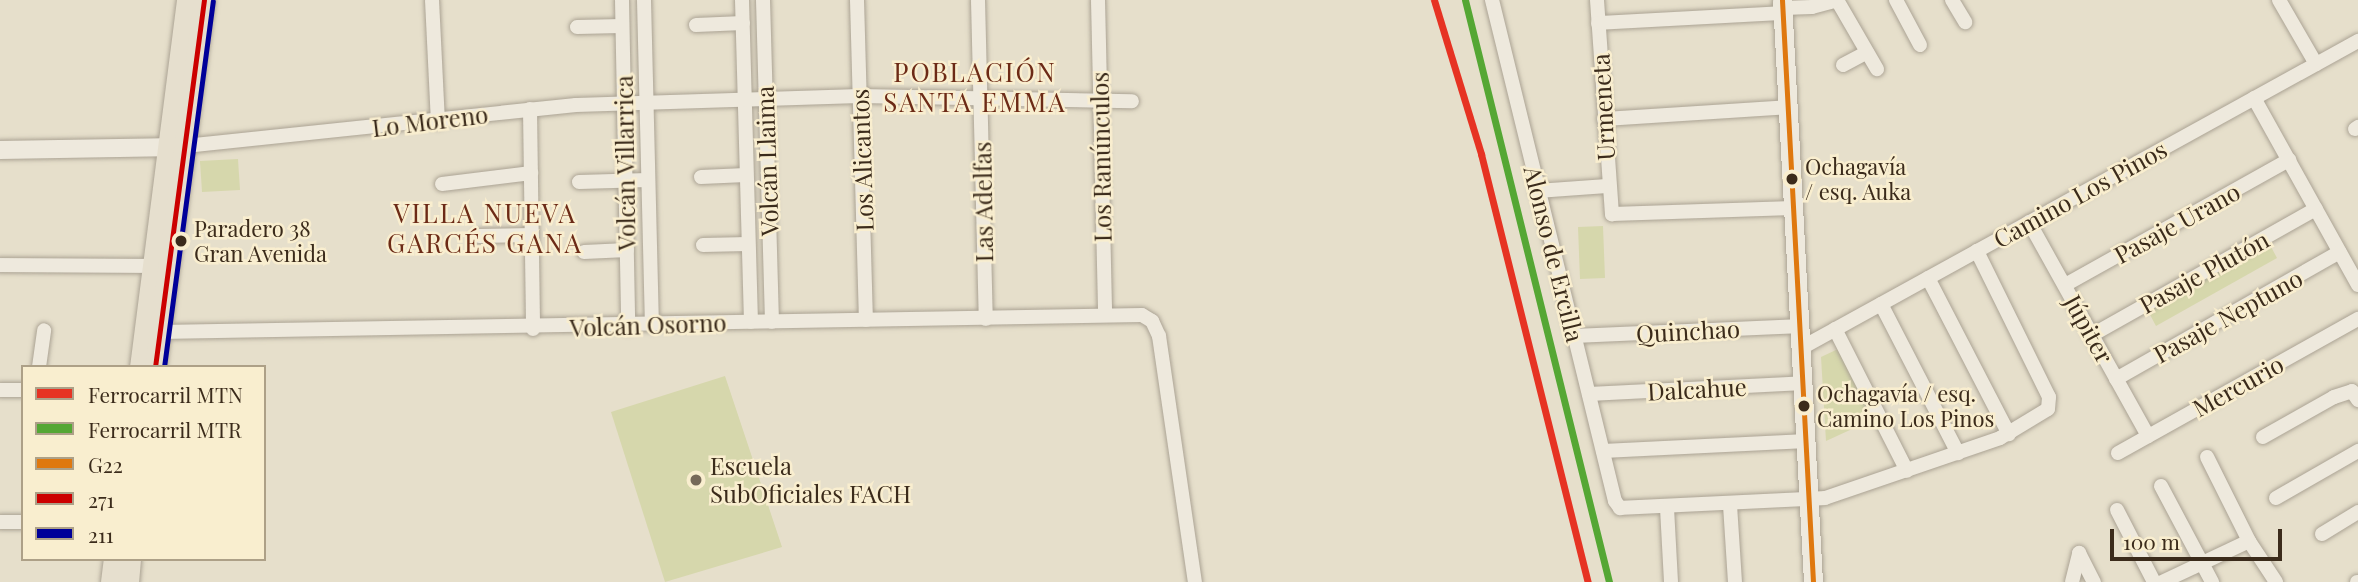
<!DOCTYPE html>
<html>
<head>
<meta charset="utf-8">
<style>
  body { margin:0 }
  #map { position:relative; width:2358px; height:582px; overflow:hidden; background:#e6dfcb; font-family:"Playfair Display",serif }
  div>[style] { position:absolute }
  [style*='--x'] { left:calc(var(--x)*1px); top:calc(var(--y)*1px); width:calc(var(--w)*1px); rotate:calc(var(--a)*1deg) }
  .green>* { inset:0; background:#d6d7ac }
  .roads { filter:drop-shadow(0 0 2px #aba394) drop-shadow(0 0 2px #aba394) }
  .minor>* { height:14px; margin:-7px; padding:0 7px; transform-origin:7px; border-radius:7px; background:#eee9dd }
  .tertiary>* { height:18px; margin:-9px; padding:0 9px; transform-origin:9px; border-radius:9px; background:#eee9dd }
  .secondary>* { height:19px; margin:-9.5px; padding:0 9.5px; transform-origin:9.5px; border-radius:9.5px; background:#eee9dd }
  .primary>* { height:21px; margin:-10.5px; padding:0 10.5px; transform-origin:10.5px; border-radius:10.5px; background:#e6dfce }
  .bus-1>* { height:5px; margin:-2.5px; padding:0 2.5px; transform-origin:2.5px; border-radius:2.5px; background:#df780f }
  .bus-2>* { height:5px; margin:-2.5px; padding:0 2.5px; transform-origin:2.5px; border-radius:2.5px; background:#c00 }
  .bus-3>* { height:5px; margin:-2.5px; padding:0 2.5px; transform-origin:2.5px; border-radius:2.5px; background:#009 }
  .rail-1>* { height:7px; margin:-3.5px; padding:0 3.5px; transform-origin:3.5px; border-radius:3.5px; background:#e63323 }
  .rail-2>* { height:7px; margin:-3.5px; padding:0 3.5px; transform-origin:3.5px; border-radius:3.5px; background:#55a734 }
  .dots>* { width:19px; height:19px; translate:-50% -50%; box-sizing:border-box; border:4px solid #f9eecf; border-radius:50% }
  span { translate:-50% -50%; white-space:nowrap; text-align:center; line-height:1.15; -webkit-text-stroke:5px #f9eecf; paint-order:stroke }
  .bus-label { font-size:22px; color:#3b2b1b }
  .left { translate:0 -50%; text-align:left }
  .street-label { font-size:24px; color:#3b2b1b }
  .poi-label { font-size:24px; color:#3b2b1b }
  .neighbourhood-label { font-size:26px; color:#6c2a16; letter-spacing:2px }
  .legend { position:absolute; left:21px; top:365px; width:245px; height:196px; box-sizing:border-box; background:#f9eecf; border:2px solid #ada087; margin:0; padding:9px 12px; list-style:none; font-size:21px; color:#3b2b1b }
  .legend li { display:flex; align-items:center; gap:14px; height:35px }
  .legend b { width:35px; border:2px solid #ada087 }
  .scale { position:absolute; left:2110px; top:529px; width:172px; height:32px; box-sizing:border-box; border:4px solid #3b2b1b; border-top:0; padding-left:9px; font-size:21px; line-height:24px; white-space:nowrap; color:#3b2b1b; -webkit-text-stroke:5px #f9eecf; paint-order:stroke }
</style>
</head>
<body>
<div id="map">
  <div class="green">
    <div style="clip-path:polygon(238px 159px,240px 190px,202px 192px,200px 161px)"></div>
    <div style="clip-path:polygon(1603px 226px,1605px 278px,1580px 279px,1578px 227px)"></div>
    <div style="clip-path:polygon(2269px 243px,2277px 258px,2156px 326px,2148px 311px)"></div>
    <div style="clip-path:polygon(1838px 349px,1874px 419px,1826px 441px,1821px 357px)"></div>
    <div style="clip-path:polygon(725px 376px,782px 547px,665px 582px,611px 412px)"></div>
  </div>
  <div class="roads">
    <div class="minor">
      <div style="--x:432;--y:0;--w:122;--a:87.2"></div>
      <div style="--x:622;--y:0;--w:327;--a:88.9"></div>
      <div style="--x:644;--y:0;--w:325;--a:88.6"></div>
      <div style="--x:742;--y:0;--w:322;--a:88.4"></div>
      <div style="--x:763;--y:0;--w:322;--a:88.4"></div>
      <div style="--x:857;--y:0;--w:320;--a:88.4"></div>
      <div style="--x:978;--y:0;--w:319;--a:88.6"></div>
      <div style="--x:1098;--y:0;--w:314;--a:88.7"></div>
      <div style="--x:1492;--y:0;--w:516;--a:76.21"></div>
      <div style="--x:1615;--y:501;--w:9;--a:54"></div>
      <div style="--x:1620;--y:508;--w:205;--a:-2.8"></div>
      <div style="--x:1825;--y:498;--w:185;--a:-18.9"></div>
      <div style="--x:2000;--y:438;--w:56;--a:-31.1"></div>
      <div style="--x:2048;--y:409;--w:12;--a:-85"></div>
      <div style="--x:2049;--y:397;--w:163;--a:-116.3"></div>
      <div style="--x:1597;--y:0;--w:215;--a:86"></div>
      <div style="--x:1612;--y:214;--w:181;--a:-1.9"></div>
      <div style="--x:1837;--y:0;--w:80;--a:59.9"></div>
      <div style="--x:1896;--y:0;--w:51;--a:61.9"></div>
      <div style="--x:1952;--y:0;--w:26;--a:59"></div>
      <div style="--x:2279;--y:0;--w:74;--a:60"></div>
      <div style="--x:1783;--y:8;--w:29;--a:-2"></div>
      <div style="--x:1812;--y:7;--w:27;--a:-15"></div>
      <div style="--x:1598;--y:23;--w:185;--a:-3.1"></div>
      <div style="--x:696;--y:25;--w:47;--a:-2.4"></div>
      <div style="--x:577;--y:27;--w:45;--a:-1.3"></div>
      <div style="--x:1843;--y:65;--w:27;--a:-28"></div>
      <div style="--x:2254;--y:98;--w:214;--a:60.9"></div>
      <div style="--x:530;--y:109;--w:220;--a:89.2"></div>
      <div style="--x:1604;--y:119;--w:184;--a:-3.7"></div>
      <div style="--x:2355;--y:129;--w:4;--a:-34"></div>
      <div style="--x:185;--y:146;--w:393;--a:-6"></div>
      <div style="--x:576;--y:105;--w:284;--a:-1.8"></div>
      <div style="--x:860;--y:96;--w:272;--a:1.1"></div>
      <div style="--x:701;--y:177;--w:45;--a:-2.5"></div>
      <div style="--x:579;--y:182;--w:69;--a:-1.7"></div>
      <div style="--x:442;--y:184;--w:90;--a:-7"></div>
      <div style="--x:1537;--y:191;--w:70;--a:-4.1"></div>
      <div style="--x:2029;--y:222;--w:245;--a:60.9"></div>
      <div style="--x:479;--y:236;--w:53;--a:-1.1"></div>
      <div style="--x:703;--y:245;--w:45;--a:-1.3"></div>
      <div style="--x:584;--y:252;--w:43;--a:-2.7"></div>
      <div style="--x:0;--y:265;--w:152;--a:0.4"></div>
      <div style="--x:1928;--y:278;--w:176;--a:62.6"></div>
      <div style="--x:2065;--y:285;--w:257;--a:-29.2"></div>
      <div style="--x:1881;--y:304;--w:168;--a:62.7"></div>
      <div style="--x:1835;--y:329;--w:159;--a:63.1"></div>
      <div style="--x:160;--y:332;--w:982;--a:-0.99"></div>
      <div style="--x:1142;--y:315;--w:12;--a:31"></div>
      <div style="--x:1152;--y:321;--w:17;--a:65"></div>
      <div style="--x:1159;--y:336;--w:249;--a:81.7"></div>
      <div style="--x:2092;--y:335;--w:257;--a:-29.4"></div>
      <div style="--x:1575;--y:336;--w:226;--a:-2.5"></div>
      <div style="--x:1803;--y:347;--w:634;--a:-28.87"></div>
      <div style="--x:39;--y:367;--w:37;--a:-82"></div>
      <div style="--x:2116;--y:379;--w:257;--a:-29.6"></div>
      <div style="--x:0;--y:390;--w:23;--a:0"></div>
      <div style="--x:1589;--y:394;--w:215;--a:-2.9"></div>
      <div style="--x:2263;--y:437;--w:81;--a:-29.4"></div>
      <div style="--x:2334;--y:397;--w:19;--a:-18"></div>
      <div style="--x:2352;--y:391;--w:11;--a:56"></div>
      <div style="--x:1603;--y:451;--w:204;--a:-2.8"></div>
      <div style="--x:2118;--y:453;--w:275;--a:-29.2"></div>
      <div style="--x:2207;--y:457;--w:94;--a:63.4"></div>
      <div style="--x:2249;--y:541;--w:49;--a:56.6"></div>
      <div style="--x:2161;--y:486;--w:109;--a:62"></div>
      <div style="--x:2276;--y:498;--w:95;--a:-29.8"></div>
      <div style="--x:1730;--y:505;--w:77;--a:86.3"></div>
      <div style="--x:1667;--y:508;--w:74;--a:86.9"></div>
      <div style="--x:2117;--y:510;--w:81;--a:62.8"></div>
      <div style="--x:0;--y:522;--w:23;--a:0"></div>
      <div style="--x:2322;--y:534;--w:42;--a:-31.4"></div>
      <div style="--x:2079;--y:553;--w:33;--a:63"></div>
      <div style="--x:2072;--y:582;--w:30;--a:-76"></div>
      <div style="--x:2162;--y:582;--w:96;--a:-25.2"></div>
      <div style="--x:2357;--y:582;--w:1;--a:0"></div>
    </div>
    <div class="tertiary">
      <div style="--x:0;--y:150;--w:178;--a:-1"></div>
    </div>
    <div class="secondary">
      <div style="--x:1782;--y:0;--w:583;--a:86.95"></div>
    </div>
    <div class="primary">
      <div style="--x:140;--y:367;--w:370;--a:-82.7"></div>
      <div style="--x:155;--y:367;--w:370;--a:-82.4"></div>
      <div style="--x:111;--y:582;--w:23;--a:-83"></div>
      <div style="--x:128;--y:582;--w:23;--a:-85"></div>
    </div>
  </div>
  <div class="bus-1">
    <div style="--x:1782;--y:0;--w:583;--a:86.95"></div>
  </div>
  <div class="bus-2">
    <div style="--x:155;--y:367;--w:370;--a:-82.4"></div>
  </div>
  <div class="bus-3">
    <div style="--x:164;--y:367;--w:369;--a:-82.4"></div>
  </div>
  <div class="rail-1">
    <div style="--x:1434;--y:0;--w:161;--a:73"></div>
    <div style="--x:1481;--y:154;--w:441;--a:76"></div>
  </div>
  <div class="rail-2">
    <div style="--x:1465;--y:0;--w:600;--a:76.1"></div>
  </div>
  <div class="dots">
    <div style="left:1792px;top:179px;background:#3b2b1b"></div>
    <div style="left:181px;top:241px;background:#3b2b1b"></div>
    <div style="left:1804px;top:406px;background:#3b2b1b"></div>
    <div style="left:696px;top:480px;background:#776a59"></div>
  </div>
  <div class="bus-label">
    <span class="left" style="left:1805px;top:179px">Ochagavía<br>/ esq. Auka</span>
    <span class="left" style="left:194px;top:241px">Paradero 38<br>Gran Avenida</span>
    <span class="left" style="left:1817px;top:406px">Ochagavía / esq.<br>Camino Los Pinos</span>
  </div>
  <div class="street-label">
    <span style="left:1603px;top:107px;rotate:-93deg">Urmeneta</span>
    <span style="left:430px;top:121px;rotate:-7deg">Lo Moreno</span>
    <span style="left:1101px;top:157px;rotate:-91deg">Los Ranúnculos</span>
    <span style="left:862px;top:160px;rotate:-92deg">Los Alicantos</span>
    <span style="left:767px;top:161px;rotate:-92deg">Volcán Llaima</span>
    <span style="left:625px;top:163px;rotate:-91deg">Volcán Villarrica</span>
    <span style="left:2080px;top:194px;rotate:-29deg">Camino Los Pinos</span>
    <span style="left:983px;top:202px;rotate:-91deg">Las Adelfas</span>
    <span style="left:2177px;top:223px;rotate:-29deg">Pasaje Urano</span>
    <span style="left:1554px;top:254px;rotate:76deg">Alonso de Ercilla</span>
    <span style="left:2204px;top:272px;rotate:-29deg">Pasaje Plutón</span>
    <span style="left:2228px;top:316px;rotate:-29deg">Pasaje Neptuno</span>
    <span style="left:648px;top:325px;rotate:-2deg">Volcán Osorno</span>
    <span style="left:2089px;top:329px;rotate:61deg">Júpiter</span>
    <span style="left:1688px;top:331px;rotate:-3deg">Quinchao</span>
    <span style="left:2238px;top:386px;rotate:-29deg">Mercurio</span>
    <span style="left:1697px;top:389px;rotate:-3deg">Dalcahue</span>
  </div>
  <div class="poi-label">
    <span class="left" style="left:710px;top:480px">Escuela<br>SubOficiales FACH</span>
  </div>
  <div class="neighbourhood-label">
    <span style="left:975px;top:87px">POBLACIÓN<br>SANTA EMMA</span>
    <span style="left:485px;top:228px">VILLA NUEVA<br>GARCÉS GANA</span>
  </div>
  <ul class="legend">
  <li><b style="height:9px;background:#e63323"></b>Ferrocarril MTN</li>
  <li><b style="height:9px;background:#55a734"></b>Ferrocarril MTR</li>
  <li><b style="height:9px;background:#df780f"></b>G22</li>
  <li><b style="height:9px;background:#c00"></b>271</li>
  <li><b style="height:9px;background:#009"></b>211</li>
  </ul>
  <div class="scale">100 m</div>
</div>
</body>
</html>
